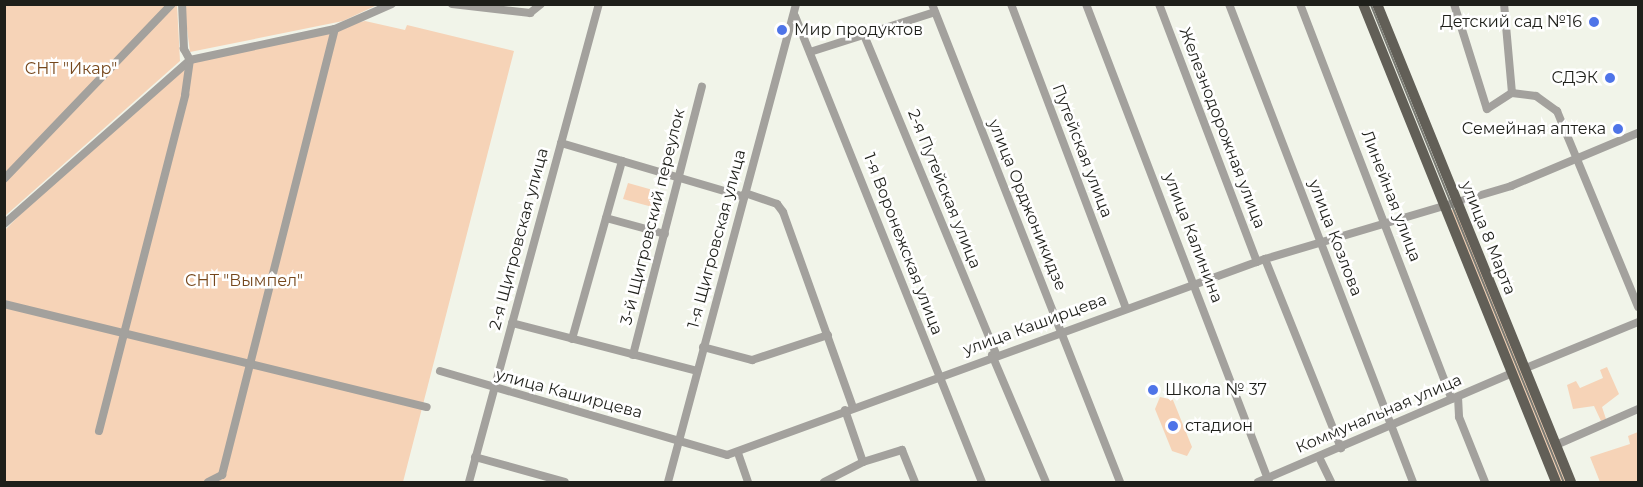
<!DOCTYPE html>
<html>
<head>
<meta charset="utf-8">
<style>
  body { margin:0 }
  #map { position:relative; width:1643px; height:487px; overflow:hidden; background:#f1f4e9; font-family:Montserrat,sans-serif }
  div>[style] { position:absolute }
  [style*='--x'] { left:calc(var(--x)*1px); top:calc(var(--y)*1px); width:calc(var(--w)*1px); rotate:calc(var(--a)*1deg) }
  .green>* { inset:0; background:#f6d3b7 }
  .minor>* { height:8px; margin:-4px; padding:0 4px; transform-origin:4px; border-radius:4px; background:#a3a19d }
  .major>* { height:10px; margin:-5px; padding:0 5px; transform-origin:5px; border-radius:5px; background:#625f57 }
  .tram>* { height:1.5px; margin:-0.75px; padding:0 0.75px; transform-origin:0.75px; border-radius:0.75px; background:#7a7b74 }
  .dots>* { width:16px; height:16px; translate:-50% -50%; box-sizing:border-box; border:3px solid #fff; border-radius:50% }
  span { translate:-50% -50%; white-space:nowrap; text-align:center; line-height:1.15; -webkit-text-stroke:5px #fff; paint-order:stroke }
  .poi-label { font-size:16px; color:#1e1f1a }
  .right { translate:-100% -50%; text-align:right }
  .left { translate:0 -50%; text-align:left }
  .park-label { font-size:16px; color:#76481d }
  .street-label { font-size:16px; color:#1e1f1a }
  .frame { position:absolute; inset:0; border:6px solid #1e1f1a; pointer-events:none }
</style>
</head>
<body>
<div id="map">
  <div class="green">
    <div style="clip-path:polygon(5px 5px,177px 5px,180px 61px,5px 216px)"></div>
    <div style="clip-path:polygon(184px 5px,377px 5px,343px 21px,190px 52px)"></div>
    <div style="clip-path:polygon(365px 21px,405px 30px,407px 25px,514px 51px,403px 482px,5px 482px,4px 231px,59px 175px,194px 61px)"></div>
    <div style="clip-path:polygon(628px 183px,660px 192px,656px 208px,623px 199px)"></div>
    <div style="clip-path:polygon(1456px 209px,1566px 482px,1560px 482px,1451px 210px)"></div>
    <div style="clip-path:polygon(1607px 367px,1619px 394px,1602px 407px,1606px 419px,1601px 421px,1594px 406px,1573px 409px,1567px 385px,1576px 381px,1580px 388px,1603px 378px,1600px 370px)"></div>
    <div style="clip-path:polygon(1160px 397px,1173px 400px,1192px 447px,1187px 456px,1172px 451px,1155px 409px)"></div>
    <div style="clip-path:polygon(1638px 432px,1638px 482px,1600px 482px,1590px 457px,1630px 444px,1628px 436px)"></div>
  </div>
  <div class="minor">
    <div style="--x:452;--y:4;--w:79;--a:6.6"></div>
    <div style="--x:530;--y:13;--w:14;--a:-39"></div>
    <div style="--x:932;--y:4;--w:514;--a:68.53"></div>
    <div style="--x:1011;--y:4;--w:325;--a:69.3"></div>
    <div style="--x:1086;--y:4;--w:512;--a:69.05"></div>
    <div style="--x:1159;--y:4;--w:276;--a:69.2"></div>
    <div style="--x:1229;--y:4;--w:512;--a:68.95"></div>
    <div style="--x:1300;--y:4;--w:423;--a:69"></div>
    <div style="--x:1454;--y:4;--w:110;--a:72.6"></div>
    <div style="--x:1487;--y:109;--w:30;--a:-33"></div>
    <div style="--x:1512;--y:93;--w:89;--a:-95.1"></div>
    <div style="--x:795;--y:16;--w:502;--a:68.14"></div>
    <div style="--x:864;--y:35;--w:345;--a:67.5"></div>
    <div style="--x:810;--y:52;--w:131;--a:-17.7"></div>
    <div style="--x:1512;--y:93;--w:24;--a:7"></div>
    <div style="--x:1536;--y:96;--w:26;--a:36"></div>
    <div style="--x:1557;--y:111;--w:212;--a:67.5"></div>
    <div style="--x:561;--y:143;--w:191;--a:16.4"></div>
    <div style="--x:4;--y:179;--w:243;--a:-46.2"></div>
    <div style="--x:745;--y:193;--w:34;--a:19"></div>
    <div style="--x:777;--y:204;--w:10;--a:53"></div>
    <div style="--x:783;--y:212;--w:207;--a:70.3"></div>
    <div style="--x:606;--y:218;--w:61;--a:15.2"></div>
    <div style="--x:4;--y:224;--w:248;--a:-41.4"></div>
    <div style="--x:190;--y:60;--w:148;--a:-12.1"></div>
    <div style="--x:335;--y:29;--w:62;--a:-23.7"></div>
    <div style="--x:1265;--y:259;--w:204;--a:68.1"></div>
    <div style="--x:4;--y:304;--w:435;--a:13.7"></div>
    <div style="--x:512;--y:323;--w:191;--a:14.5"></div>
    <div style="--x:572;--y:339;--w:185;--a:-74.3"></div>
    <div style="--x:703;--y:347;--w:51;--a:14.9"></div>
    <div style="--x:752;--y:360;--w:80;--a:-18.2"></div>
    <div style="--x:633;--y:355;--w:277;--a:-75.6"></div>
    <div style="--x:992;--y:355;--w:138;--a:67"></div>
    <div style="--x:1526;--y:368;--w:121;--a:-22.3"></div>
    <div style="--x:440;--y:371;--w:299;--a:16.3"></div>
    <div style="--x:727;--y:455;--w:573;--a:-20.02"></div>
    <div style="--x:1265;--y:259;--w:257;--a:-16.5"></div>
    <div style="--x:1511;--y:186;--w:138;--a:-22.7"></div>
    <div style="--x:1458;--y:397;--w:20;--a:87"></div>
    <div style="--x:1459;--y:417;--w:70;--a:68.2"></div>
    <div style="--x:845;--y:410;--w:55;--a:70.9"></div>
    <div style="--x:863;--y:462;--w:41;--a:-17.1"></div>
    <div style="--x:902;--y:450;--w:35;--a:68"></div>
    <div style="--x:99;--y:431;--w:347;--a:-75.6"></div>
    <div style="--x:185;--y:95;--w:35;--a:-82"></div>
    <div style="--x:190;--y:60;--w:13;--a:-119"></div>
    <div style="--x:184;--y:49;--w:45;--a:-92.5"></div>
    <div style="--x:1556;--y:445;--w:90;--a:-23.7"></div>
    <div style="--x:738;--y:453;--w:31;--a:71"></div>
    <div style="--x:475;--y:457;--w:93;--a:15.5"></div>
    <div style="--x:1319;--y:457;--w:28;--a:64"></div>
    <div style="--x:208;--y:482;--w:16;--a:-27"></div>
    <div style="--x:222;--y:475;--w:460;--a:-75.8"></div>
    <div style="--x:469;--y:482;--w:495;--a:-74.8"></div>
    <div style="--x:668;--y:482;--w:495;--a:-75"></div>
    <div style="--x:824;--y:482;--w:44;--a:-27.1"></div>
    <div style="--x:1258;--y:482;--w:276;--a:-23.2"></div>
  </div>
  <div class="major">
    <div style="--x:1363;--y:4;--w:515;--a:68.01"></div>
    <div style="--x:1377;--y:4;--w:516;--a:67.91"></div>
  </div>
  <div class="tram">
    <div style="--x:1371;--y:4;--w:515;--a:68.01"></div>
  </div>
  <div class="dots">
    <div style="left:1594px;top:22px;background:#4e74e8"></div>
    <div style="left:782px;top:30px;background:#4e74e8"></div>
    <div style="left:1610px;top:78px;background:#4e74e8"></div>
    <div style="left:1618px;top:129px;background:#4e74e8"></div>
    <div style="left:1153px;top:390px;background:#4e74e8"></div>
    <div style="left:1173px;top:426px;background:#4e74e8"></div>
  </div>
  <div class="poi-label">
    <span class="right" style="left:1582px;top:22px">Детский сад №16</span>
    <span class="left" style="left:794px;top:30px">Мир продуктов</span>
    <span class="right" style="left:1598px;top:78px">СДЭК</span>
    <span class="right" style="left:1606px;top:129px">Семейная аптека</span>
    <span class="left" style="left:1165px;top:390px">Школа № 37</span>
    <span class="left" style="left:1185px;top:426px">стадион</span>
  </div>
  <div class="park-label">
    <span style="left:71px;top:69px">СНТ "Икар"</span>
    <span style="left:244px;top:281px">СНТ "Вымпел"</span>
  </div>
  <div class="street-label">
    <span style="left:1222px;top:128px;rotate:69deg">Железнодорожная улица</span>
    <span style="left:1082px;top:151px;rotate:69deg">Путейская улица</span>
    <span style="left:944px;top:189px;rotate:68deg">2-я Путейская улица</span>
    <span style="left:1391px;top:196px;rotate:69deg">Линейная улица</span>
    <span style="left:1027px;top:205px;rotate:68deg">улица Орджоникидзе</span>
    <span style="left:653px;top:217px;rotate:-76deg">3-й Щигровский переулок</span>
    <span style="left:1193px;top:238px;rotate:69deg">улица Калинина</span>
    <span style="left:1335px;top:238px;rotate:69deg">улица Козлова</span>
    <span style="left:1488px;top:238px;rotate:68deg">улица 8 Марта</span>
    <span style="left:519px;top:239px;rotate:-75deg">2-я Щигровская улица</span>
    <span style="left:717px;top:239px;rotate:-75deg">1-я Щигровская улица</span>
    <span style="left:903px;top:244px;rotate:69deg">1-я Воронежская улица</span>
    <span style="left:1035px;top:325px;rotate:-20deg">улица Каширцева</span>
    <span style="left:569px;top:394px;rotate:15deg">улица Каширцева</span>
    <span style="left:1379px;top:414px;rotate:-23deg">Коммунальная улица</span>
  </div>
  <div class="frame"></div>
</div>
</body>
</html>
